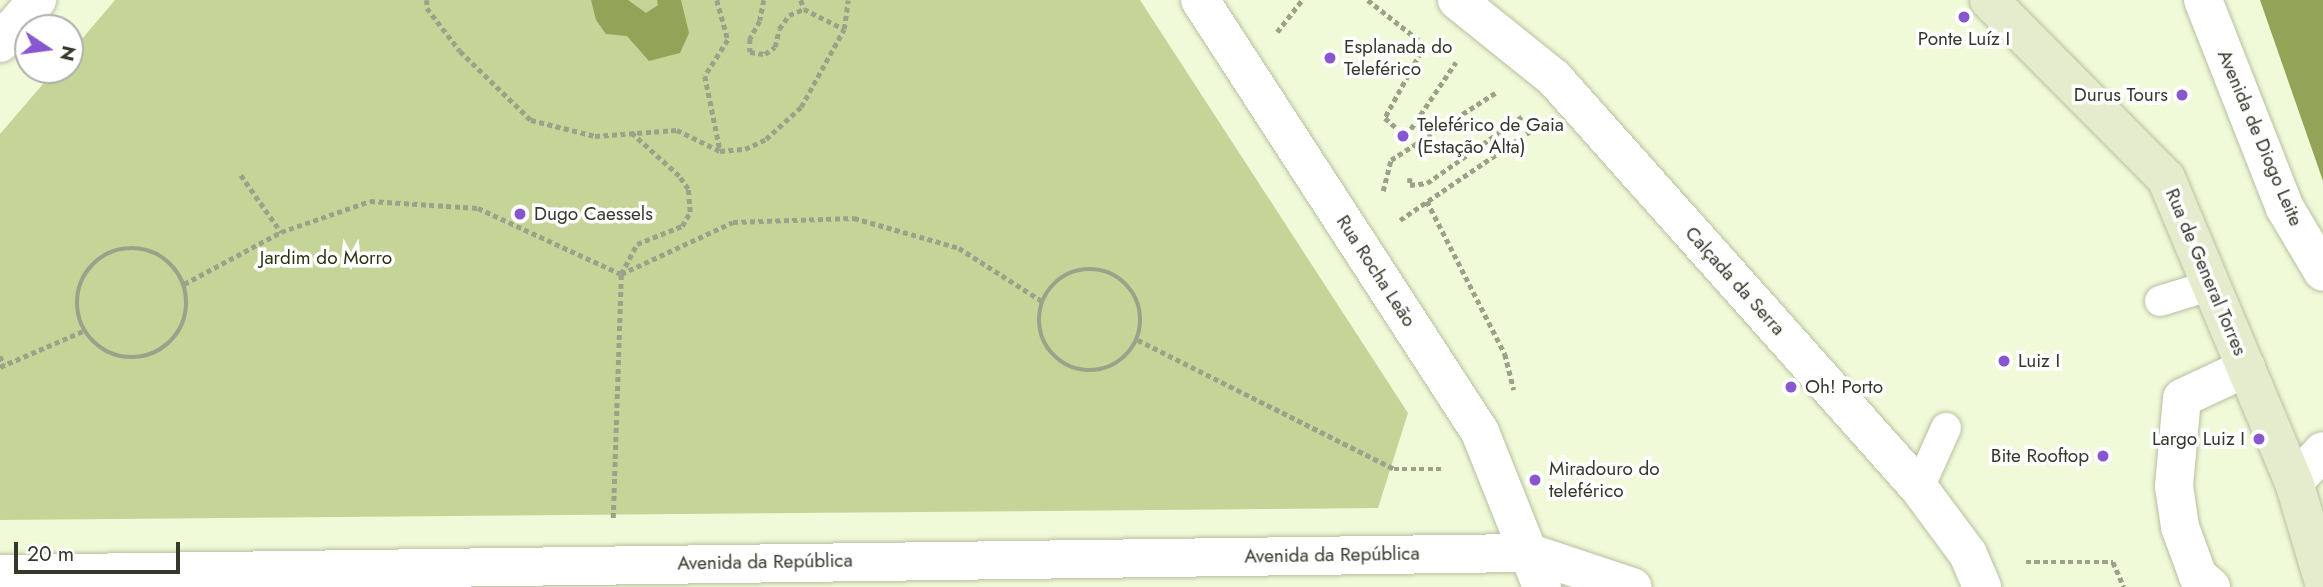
<!DOCTYPE html>
<html>
<head>
<meta charset="utf-8">
<style>
  body { margin:0 }
  #map { position:relative; width:2323px; height:587px; overflow:hidden; background:#f1fad8; font-family:Jost,sans-serif }
  div>[style] { position:absolute }
  [style*='--x'] { left:calc(var(--x)*1px); top:calc(var(--y)*1px); width:calc(var(--w)*1px); rotate:calc(var(--a)*1deg) }
  .green>* { inset:0; background:#c5d497 }
  .water>* { inset:0; background:#93a358 }
  .path>* { height:4.5px; margin-top:-2.25px; transform-origin:0; background:repeating-linear-gradient(90deg,#9ca28a 0 5px,transparent 0 8.5px) }
  .path>.ring { margin:-2.25px; padding:0; box-sizing:content-box; background:none; border:4.5px solid #9ca28a; border-radius:50% }
  .roads { filter:drop-shadow(0 0 2px #b6bf9f) drop-shadow(0 0 2px #b6bf9f) }
  .lane>* { height:30px; margin:-15px; padding:0 15px; transform-origin:15px; border-radius:15px; background:#fff }
  .street>* { height:38px; margin:-19px; padding:0 19px; transform-origin:19px; border-radius:19px; background:#fff }
  .secondary>* { height:38px; margin:-19px; padding:0 19px; transform-origin:19px; border-radius:19px; background:#e5eccd }
  .dots>* { width:19px; height:19px; translate:-50% -50%; box-sizing:border-box; border:4px solid #fff; border-radius:50% }
  span { translate:-50% -50%; white-space:nowrap; text-align:center; line-height:1.15; -webkit-text-stroke:7px #fff; paint-order:stroke }
  .poi-label { font-size:19px; color:#35382b }
  .left { translate:0 -50%; text-align:left }
  .right { translate:-100% -50%; text-align:right }
  .street-label { font-size:19px; color:#35382b }
  .park-label { font-size:19px; color:#2c3312 }
  .north { position:absolute; left:14px; top:14px; width:70px; height:70px; box-sizing:border-box; background:#fff; border:2px solid #aeafaa; border-radius:50%; rotate:103deg; font-size:19px; font-weight:700; line-height:28px; text-align:center; color:#35382b }
  .north::after { content:''; display:block; margin:auto; width:24px; height:32px; background:#8857d0; clip-path:polygon(50% 0,100% 100%,50% 72%,0 100%) }
  .scale { position:absolute; left:14px; top:542px; width:166px; height:32px; box-sizing:border-box; border:4px solid #35382b; border-top:0; padding-left:9px; font-size:21px; line-height:24px; white-space:nowrap; color:#35382b; -webkit-text-stroke:5px #fff; paint-order:stroke }
</style>
</head>
<body>
<div id="map">
  <div class="green">
    <div style="clip-path:polygon(115px 0,1140px 0,1408px 413px,1378px 508px,0 520px,0 134px,55px 70px,70px 70px,70px 53px)"></div>
  </div>
  <div class="water">
    <div style="clip-path:polygon(591px 0,628px 0,646px 13px,658px 5px,657px 0,681px 0,689px 33px,680px 53px,649px 61px,627px 36px,606px 34px,596px 20px)"></div>
    <div style="clip-path:polygon(2260px 0,2323px 0,2323px 181px)"></div>
  </div>
  <div class="path">
    <div style="--x:427;--y:0;--w:8;--a:90"></div>
    <div style="--x:427;--y:8;--w:54;--a:52.5"></div>
    <div style="--x:460;--y:51;--w:99;--a:44.2"></div>
    <div style="--x:531;--y:120;--w:66;--a:14"></div>
    <div style="--x:595;--y:136;--w:82;--a:-4.2"></div>
    <div style="--x:677;--y:130;--w:48;--a:26"></div>
    <div style="--x:720;--y:151;--w:25;--a:-5"></div>
    <div style="--x:745;--y:149;--w:23;--a:-25"></div>
    <div style="--x:766;--y:139;--w:47;--a:-42.4"></div>
    <div style="--x:801;--y:107;--w:89;--a:-61.1"></div>
    <div style="--x:844;--y:29;--w:29;--a:-82"></div>
    <div style="--x:717;--y:0;--w:41;--a:74.6"></div>
    <div style="--x:728;--y:40;--w:43;--a:122.6"></div>
    <div style="--x:705;--y:76;--w:76;--a:78.5"></div>
    <div style="--x:764;--y:0;--w:21;--a:101"></div>
    <div style="--x:760;--y:21;--w:21;--a:119"></div>
    <div style="--x:750;--y:39;--w:13;--a:90"></div>
    <div style="--x:750;--y:52;--w:15;--a:8"></div>
    <div style="--x:765;--y:54;--w:12;--a:-35"></div>
    <div style="--x:775;--y:47;--w:18;--a:-77"></div>
    <div style="--x:779;--y:29;--w:17;--a:-54"></div>
    <div style="--x:789;--y:15;--w:16;--a:-22"></div>
    <div style="--x:801;--y:0;--w:9;--a:72"></div>
    <div style="--x:804;--y:9;--w:45;--a:26.6"></div>
    <div style="--x:1368;--y:0;--w:73;--a:38.3"></div>
    <div style="--x:1425;--y:45;--w:83;--a:118.7"></div>
    <div style="--x:1385;--y:118;--w:28;--a:41"></div>
    <div style="--x:1406;--y:136;--w:89;--a:-56"></div>
    <div style="--x:1277;--y:32;--w:41;--a:-52"></div>
    <div style="--x:241;--y:175;--w:70;--a:54.9"></div>
    <div style="--x:1410;--y:178;--w:7;--a:90"></div>
    <div style="--x:1410;--y:185;--w:17;--a:-7"></div>
    <div style="--x:1427;--y:183;--w:118;--a:-35"></div>
    <div style="--x:1383;--y:191;--w:32;--a:-76"></div>
    <div style="--x:1391;--y:160;--w:124;--a:-32.8"></div>
    <div style="--x:1427;--y:201;--w:172;--a:63"></div>
    <div style="--x:1505;--y:354;--w:37;--a:76"></div>
    <div style="--x:1400;--y:220;--w:163;--a:-34.3"></div>
    <div class="ring" style="left:77px;top:248px;width:105.5px;height:105.5px"></div>
    <div class="ring" style="left:1039px;top:269px;width:97.5px;height:97.5px"></div>
    <div style="--x:184;--y:284;--w:110;--a:-28.2"></div>
    <div style="--x:281;--y:232;--w:94;--a:-19.2"></div>
    <div style="--x:370;--y:201;--w:108;--a:3.7"></div>
    <div style="--x:478;--y:208;--w:157;--a:24.8"></div>
    <div style="--x:621;--y:274;--w:123;--a:-24.9"></div>
    <div style="--x:733;--y:222;--w:121;--a:-1.9"></div>
    <div style="--x:854;--y:218;--w:109;--a:15.9"></div>
    <div style="--x:959;--y:248;--w:98;--a:32.6"></div>
    <div style="--x:1138;--y:340;--w:287;--a:26.7"></div>
    <div style="--x:1394;--y:469;--w:47;--a:0"></div>
    <div style="--x:0;--y:356;--w:10;--a:66"></div>
    <div style="--x:0;--y:367;--w:90;--a:-23.4"></div>
    <div style="--x:613;--y:518;--w:244;--a:-88.1"></div>
    <div style="--x:621;--y:274;--w:34;--a:-62"></div>
    <div style="--x:637;--y:244;--w:48;--a:-21.8"></div>
    <div style="--x:682;--y:226;--w:16;--a:-60"></div>
    <div style="--x:690;--y:212;--w:23;--a:-95"></div>
    <div style="--x:688;--y:189;--w:16;--a:-125"></div>
    <div style="--x:679;--y:176;--w:67;--a:-138"></div>
    <div style="--x:2026;--y:562;--w:87;--a:0"></div>
    <div style="--x:2113;--y:562;--w:27;--a:66"></div>
  </div>
  <div class="roads">
    <div class="lane">
      <div style="--x:2160;--y:301;--w:51;--a:-17"></div>
      <div style="--x:1919;--y:488;--w:66;--a:-65.8"></div>
    </div>
    <div class="street">
      <div style="--x:1200;--y:0;--w:515;--a:57.05"></div>
      <div style="--x:1480;--y:432;--w:167;--a:68.2"></div>
      <div style="--x:1457;--y:0;--w:124;--a:38.8"></div>
      <div style="--x:1554;--y:78;--w:549;--a:48.32"></div>
      <div style="--x:1919;--y:488;--w:82;--a:53.4"></div>
      <div style="--x:1968;--y:554;--w:36;--a:67"></div>
      <div style="--x:2203;--y:0;--w:224;--a:68.5"></div>
      <div style="--x:2285;--y:208;--w:74;--a:59.3"></div>
      <div style="--x:0;--y:43;--w:57;--a:-49.3"></div>
      <div style="--x:2294;--y:482;--w:42;--a:-46.9"></div>
      <div style="--x:0;--y:574;--w:1530;--a:-0.79"></div>
      <div style="--x:1530;--y:553;--w:108;--a:18.4"></div>
      <div style="--x:2211;--y:587;--w:17;--a:-140"></div>
      <div style="--x:2198;--y:576;--w:52;--a:-110.2"></div>
      <div style="--x:2180;--y:527;--w:41;--a:-98.3"></div>
      <div style="--x:2174;--y:486;--w:88;--a:-84.8"></div>
      <div style="--x:2182;--y:398;--w:71;--a:-25.1"></div>
    </div>
    <div class="secondary">
      <div style="--x:1989;--y:0;--w:251;--a:45.2"></div>
      <div style="--x:2166;--y:178;--w:330;--a:67.2"></div>
      <div style="--x:2294;--y:482;--w:101;--a:73.4"></div>
    </div>
  </div>
  <div class="dots">
    <div style="left:1964px;top:17px;background:#8857d0"></div>
    <div style="left:1330px;top:58px;background:#8857d0"></div>
    <div style="left:2182px;top:95px;background:#8857d0"></div>
    <div style="left:1403px;top:136px;background:#8857d0"></div>
    <div style="left:520px;top:214px;background:#8857d0"></div>
    <div style="left:2004px;top:361px;background:#8857d0"></div>
    <div style="left:1791px;top:387px;background:#8857d0"></div>
    <div style="left:2259px;top:439px;background:#8857d0"></div>
    <div style="left:2103px;top:456px;background:#8857d0"></div>
    <div style="left:1535px;top:480px;background:#8857d0"></div>
  </div>
  <div class="poi-label">
    <span style="left:1964px;top:39px">Ponte Luíz I</span>
    <span class="left" style="left:1344px;top:58px">Esplanada do<br>Teleférico</span>
    <span class="right" style="left:2168px;top:95px">Durus Tours</span>
    <span class="left" style="left:1417px;top:136px">Teleférico de Gaia<br>(Estação Alta)</span>
    <span class="left" style="left:534px;top:214px">Dugo Caessels</span>
    <span class="left" style="left:2018px;top:361px">Luiz I</span>
    <span class="left" style="left:1805px;top:387px">Oh! Porto</span>
    <span class="right" style="left:2245px;top:439px">Largo Luiz I</span>
    <span class="right" style="left:2089px;top:456px">Bite Rooftop</span>
    <span class="left" style="left:1549px;top:480px">Miradouro do<br>teleférico</span>
  </div>
  <div class="street-label">
    <span style="left:2260px;top:138px;rotate:67deg">Avenida de Diogo Leite</span>
    <span style="left:1376px;top:271px;rotate:57deg">Rua Rocha Leão</span>
    <span style="left:2206px;top:272px;rotate:67deg">Rua de General Torres</span>
    <span style="left:1735px;top:281px;rotate:48deg">Calçada da Serra</span>
    <span style="left:1332px;top:555px;rotate:-1deg">Avenida da República</span>
    <span style="left:765px;top:562px;rotate:-1deg">Avenida da República</span>
  </div>
  <div class="park-label">
    <span style="left:326px;top:258px">Jardim do Morro</span>
  </div>
  <div class="north">N</div>
  <div class="scale">20 m</div>
</div>
</body>
</html>
